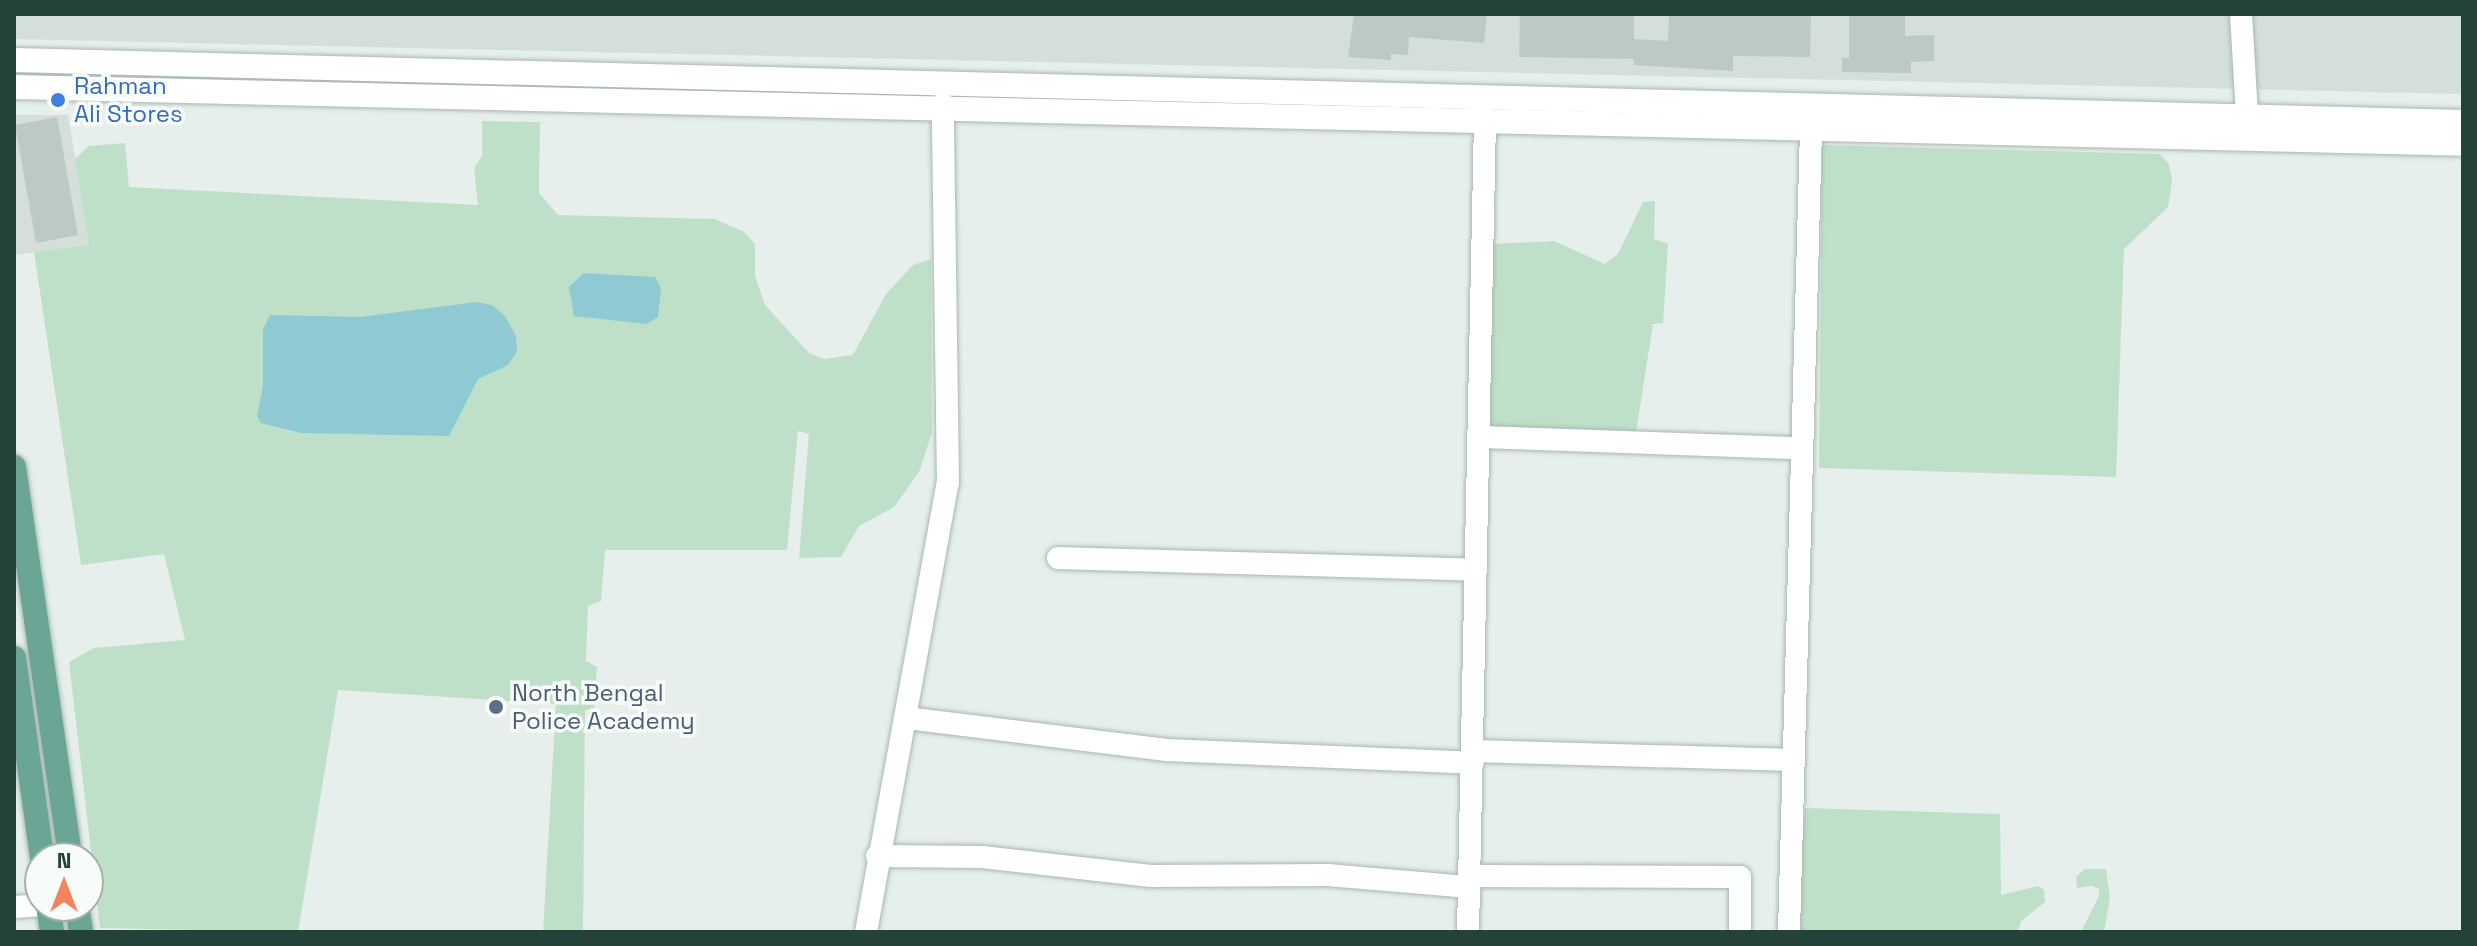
<!DOCTYPE html>
<html>
<head>
<meta charset="utf-8">
<style>
  body { margin:0 }
  #map { position:relative; width:2477px; height:946px; overflow:hidden; background:#e6efeb; font-family:"Space Grotesk",sans-serif }
  div>[style] { position:absolute }
  [style*='--x'] { left:calc(var(--x)*1px); top:calc(var(--y)*1px); width:calc(var(--w)*1px); rotate:calc(var(--a)*1deg) }
  .built>* { inset:0; background:#d4dfda }
  .green>* { inset:0; background:#bfe0c8 }
  .water>* { inset:0; background:#8ec9d4 }
  .building>* { inset:0; background:#bbcac4 }
  .roads { filter:drop-shadow(0 0 2px #a8b8b2) drop-shadow(0 0 2px #a8b8b2) }
  .street>* { height:22px; margin:-11px; padding:0 11px; transform-origin:11px; border-radius:11px; background:#fff }
  .secondary>* { height:24px; margin:-12px; padding:0 12px; transform-origin:12px; border-radius:12px; background:#fff }
  .primary>* { height:24px; margin:-12px; padding:0 12px; transform-origin:12px; border-radius:12px; background:#6aa596 }
  .dots>* { width:22px; height:22px; translate:-50% -50%; box-sizing:border-box; border:4px solid #f7fbf9; border-radius:50% }
  span { translate:-50% -50%; white-space:nowrap; text-align:center; line-height:1.15; -webkit-text-stroke:7px #f7fbf9; paint-order:stroke }
  .shop-label { font-size:24px; color:#366cbe }
  .left { translate:0 -50%; text-align:left }
  .service-label { font-size:24px; color:#4e5e75 }
  .frame { position:absolute; inset:0; border:16px solid #24423a; pointer-events:none }
  .north { position:absolute; left:24px; top:842px; width:80px; height:80px; box-sizing:border-box; background:#f7fbf9; border:2px solid #a3b1ad; border-radius:50%; rotate:0deg; font-size:22px; font-weight:700; line-height:32px; text-align:center; color:#24423a }
  .north::after { content:''; display:block; margin:auto; width:28px; height:36px; background:#f4845f; clip-path:polygon(50% 0,100% 100%,50% 72%,0 100%) }
</style>
</head>
<body>
<div id="map">
  <div class="built">
    <div style="clip-path:polygon(14px 14px,2463px 14px,2463px 94px,14px 39px)"></div>
    <div style="clip-path:polygon(14px 115px,68px 115px,90px 245px,14px 255px)"></div>
  </div>
  <div class="green">
    <div style="clip-path:polygon(482px 121px,540px 122px,539px 193px,558px 215px,715px 219px,744px 232px,755px 244px,755px 276px,765px 305px,809px 353px,824px 359px,853px 355px,886px 294px,913px 265px,931px 259px,932px 433px,919px 472px,894px 507px,859px 526px,841px 557px,799px 558px,809px 434px,798px 431px,787px 550px,605px 550px,601px 601px,588px 606px,586px 661px,597px 667px,594px 709px,585px 710px,583px 932px,543px 932px,556px 704px,338px 690px,298px 932px,100px 928px,69px 662px,94px 648px,185px 640px,164px 554px,81px 565px,34px 252px,89px 245px,75px 159px,89px 146px,125px 143px,129px 187px,478px 205px,474px 168px,482px 156px)"></div>
    <div style="clip-path:polygon(1822px 145px,2160px 154px,2169px 164px,2172px 181px,2168px 207px,2124px 249px,2116px 477px,1819px 468px)"></div>
    <div style="clip-path:polygon(1655px 201px,1654px 239px,1668px 244px,1663px 323px,1653px 324px,1636px 432px,1488px 427px,1491px 244px,1554px 241px,1605px 264px,1618px 254px,1643px 202px)"></div>
    <div style="clip-path:polygon(1805px 808px,2000px 814px,2001px 895px,2038px 886px,2044px 890px,2045px 902px,2021px 921px,2018px 932px,1797px 932px)"></div>
    <div style="clip-path:polygon(2085px 869px,2106px 869px,2110px 898px,2104px 932px,2081px 932px,2099px 896px,2099px 889px,2092px 886px,2077px 888px,2076px 877px)"></div>
  </div>
  <div class="water">
    <div style="clip-path:polygon(584px 273px,655px 277px,661px 288px,658px 317px,646px 324px,574px 316px,569px 287px)"></div>
    <div style="clip-path:polygon(477px 302px,492px 305px,505px 316px,516px 336px,517px 352px,508px 365px,478px 379px,449px 436px,301px 433px,261px 423px,257px 416px,263px 386px,263px 329px,270px 315px,360px 317px)"></div>
  </div>
  <div class="building">
    <div style="clip-path:polygon(1354px 14px,1487px 14px,1484px 43px,1409px 37px,1408px 55px,1391px 54px,1391px 60px,1348px 57px)"></div>
    <div style="clip-path:polygon(1520px 14px,1634px 14px,1634px 39px,1668px 41px,1669px 14px,1811px 14px,1810px 57px,1733px 56px,1733px 71px,1634px 65px,1634px 59px,1519px 57px)"></div>
    <div style="clip-path:polygon(1849px 14px,1905px 14px,1905px 36px,1934px 35px,1934px 61px,1911px 62px,1911px 73px,1842px 72px,1842px 58px,1849px 58px)"></div>
    <div style="clip-path:polygon(57px 117px,78px 235px,36px 243px,15px 125px)"></div>
  </div>
  <div class="roads">
    <div class="street">
      <div style="--x:2241;--y:14;--w:101;--a:86.6"></div>
      <div style="--x:1479;--y:437;--w:323;--a:2"></div>
      <div style="--x:1058;--y:558;--w:418;--a:1.6"></div>
      <div style="--x:906;--y:718;--w:262;--a:7"></div>
      <div style="--x:1166;--y:750;--w:307;--a:2.4"></div>
      <div style="--x:1473;--y:751;--w:321;--a:1.6"></div>
      <div style="--x:877;--y:856;--w:105;--a:0.5"></div>
      <div style="--x:982;--y:857;--w:170;--a:6.4"></div>
      <div style="--x:1151;--y:876;--w:177;--a:-0.3"></div>
      <div style="--x:1328;--y:875;--w:142;--a:4.9"></div>
      <div style="--x:1470;--y:876;--w:270;--a:0.2"></div>
      <div style="--x:1740;--y:877;--w:55;--a:90"></div>
      <div style="--x:14;--y:907;--w:26;--a:-4"></div>
      <div style="--x:866;--y:932;--w:456;--a:-79.7"></div>
      <div style="--x:948;--y:483;--w:379;--a:-90.8"></div>
      <div style="--x:1468;--y:932;--w:814;--a:-88.8"></div>
      <div style="--x:1789;--y:932;--w:805;--a:-88.43"></div>
    </div>
    <div class="secondary">
      <div style="--x:14;--y:60;--w:2450;--a:1.45"></div>
      <div style="--x:14;--y:87;--w:2450;--a:1.33"></div>
    </div>
    <div class="primary">
      <div style="--x:14;--y:467;--w:395;--a:81.8"></div>
      <div style="--x:14;--y:658;--w:202;--a:82"></div>
      <div style="--x:48;--y:906;--w:26;--a:81"></div>
      <div style="--x:77;--y:906;--w:26;--a:81"></div>
    </div>
  </div>
  <div class="dots">
    <div style="left:58px;top:100px;background:#3f7fe0"></div>
    <div style="left:496px;top:707px;background:#5c6f8a"></div>
  </div>
  <div class="shop-label">
    <span class="left" style="left:74px;top:100px">Rahman<br>Ali Stores</span>
  </div>
  <div class="service-label">
    <span class="left" style="left:512px;top:707px">North Bengal<br>Police Academy</span>
  </div>
  <div class="frame"></div>
  <div class="north">N</div>
</div>
</body>
</html>
